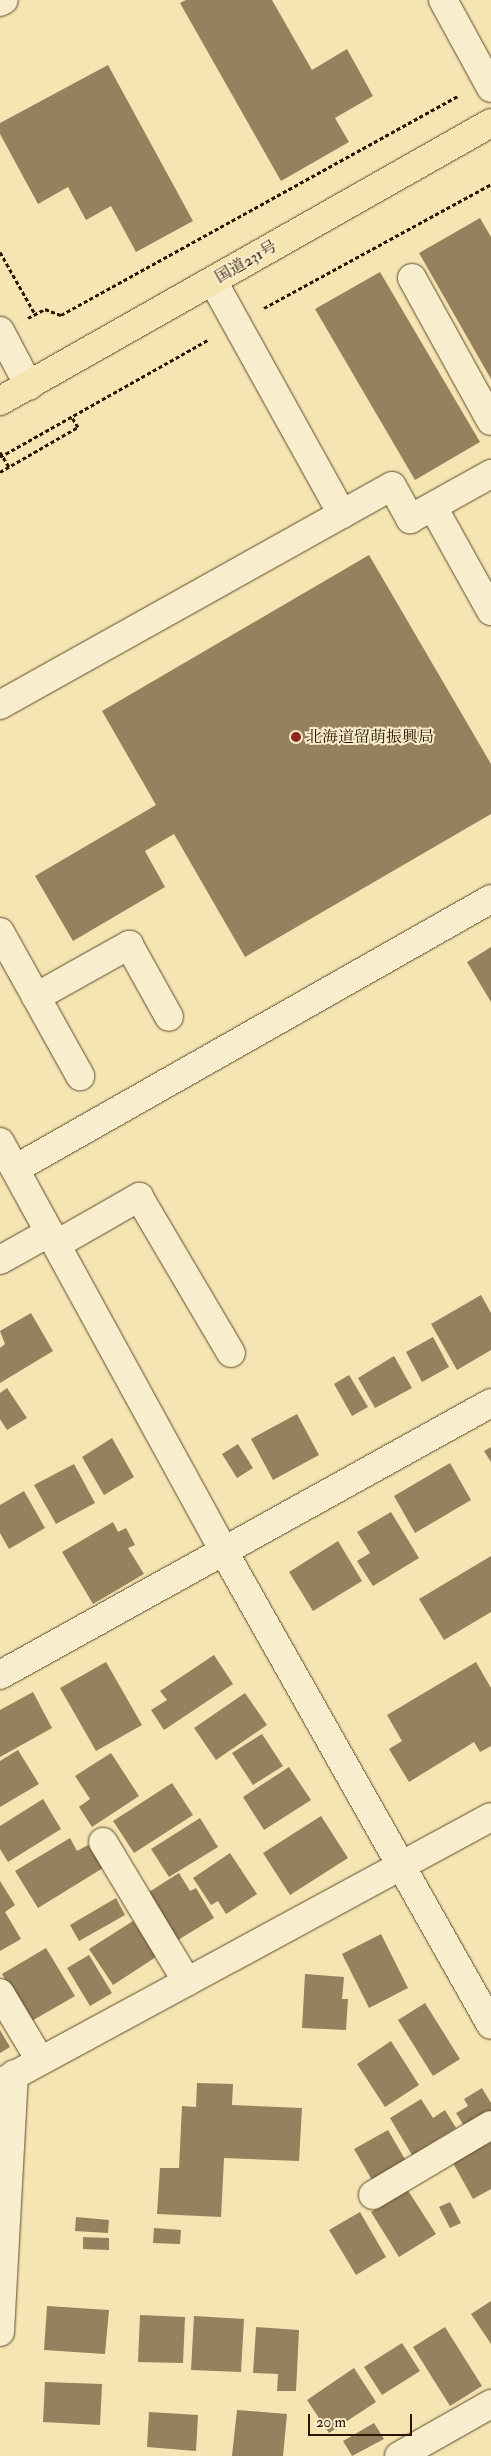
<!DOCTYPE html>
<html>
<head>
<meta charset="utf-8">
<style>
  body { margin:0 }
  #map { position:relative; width:491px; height:2456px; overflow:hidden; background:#f5e5b2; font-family:"IM FELL Double Pica","Noto Serif JP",serif }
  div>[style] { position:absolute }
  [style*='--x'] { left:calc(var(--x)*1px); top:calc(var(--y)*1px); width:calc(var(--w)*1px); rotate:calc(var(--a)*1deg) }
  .building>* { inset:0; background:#95815d }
  .path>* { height:3px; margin-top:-1.5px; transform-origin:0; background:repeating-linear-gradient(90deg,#2d1500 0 4px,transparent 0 6.5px) }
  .roads { filter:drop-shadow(0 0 1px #5f492c) drop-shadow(0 0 1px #5f492c) }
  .minor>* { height:28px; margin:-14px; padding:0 14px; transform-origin:14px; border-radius:14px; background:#f8eecd }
  .highway>* { height:28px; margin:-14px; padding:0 14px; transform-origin:14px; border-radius:14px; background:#f5e5b2 }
  .path-bridge>* { height:3px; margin-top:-1.5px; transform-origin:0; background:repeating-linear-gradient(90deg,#2d1500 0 4px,transparent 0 6.5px) }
  .dots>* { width:14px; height:14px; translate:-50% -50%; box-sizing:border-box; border:2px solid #f8eecd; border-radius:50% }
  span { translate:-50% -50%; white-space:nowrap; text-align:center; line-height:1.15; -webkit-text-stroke:4px #f8eecd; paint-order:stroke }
  .street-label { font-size:16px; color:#2d1500 }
  .poi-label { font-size:16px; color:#2d1500 }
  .left { translate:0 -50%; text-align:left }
  .scale { position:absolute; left:308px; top:2414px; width:104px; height:22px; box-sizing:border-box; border:2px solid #2d1500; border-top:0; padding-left:6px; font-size:15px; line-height:18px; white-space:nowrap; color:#2d1500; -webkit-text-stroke:4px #f8eecd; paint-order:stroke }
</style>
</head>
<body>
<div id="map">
  <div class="building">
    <div style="clip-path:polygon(186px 0,272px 0,312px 70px,347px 49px,373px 96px,335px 118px,349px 142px,281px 181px,180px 3px)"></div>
    <div style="clip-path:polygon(108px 65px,193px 221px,136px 252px,111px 206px,86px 220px,68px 187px,38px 204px,0 134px,0 123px)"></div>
    <div style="clip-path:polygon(480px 218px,491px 237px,491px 379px,419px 253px)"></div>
    <div style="clip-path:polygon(380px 272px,480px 442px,415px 480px,315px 309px)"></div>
    <div style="clip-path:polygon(369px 555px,491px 764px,491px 814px,245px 957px,174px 834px,145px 851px,165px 887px,73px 941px,35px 876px,156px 805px,102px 711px)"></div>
    <div style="clip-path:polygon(491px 947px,491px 1002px,467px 962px)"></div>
    <div style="clip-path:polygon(481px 1295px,491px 1313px,491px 1350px,457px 1370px,431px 1324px)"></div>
    <div style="clip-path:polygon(31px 1313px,53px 1351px,0 1383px,0 1348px,5px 1344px,0 1331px)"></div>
    <div style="clip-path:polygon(433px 1337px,449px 1367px,422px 1382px,406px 1352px)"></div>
    <div style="clip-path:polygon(394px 1356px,412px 1388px,375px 1408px,358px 1378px)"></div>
    <div style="clip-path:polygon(349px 1375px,368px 1407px,352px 1416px,334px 1384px)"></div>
    <div style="clip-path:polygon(7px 1388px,27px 1418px,7px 1430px,0 1419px,0 1393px)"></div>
    <div style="clip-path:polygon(297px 1414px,319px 1455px,273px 1480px,251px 1439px)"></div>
    <div style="clip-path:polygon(112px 1438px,134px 1477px,104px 1495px,82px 1457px)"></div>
    <div style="clip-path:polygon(238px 1444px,253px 1468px,237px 1478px,222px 1454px)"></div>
    <div style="clip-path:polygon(491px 1447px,491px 1462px,484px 1451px)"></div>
    <div style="clip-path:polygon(450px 1463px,471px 1500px,415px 1533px,394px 1496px)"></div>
    <div style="clip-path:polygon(74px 1464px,95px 1503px,56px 1524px,34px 1485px)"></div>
    <div style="clip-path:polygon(24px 1491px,45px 1528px,9px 1549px,0 1533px,0 1505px)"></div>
    <div style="clip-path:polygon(391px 1512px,419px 1558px,373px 1586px,357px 1561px,370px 1553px,357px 1532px)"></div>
    <div style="clip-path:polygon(113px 1522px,118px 1532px,126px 1528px,135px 1545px,128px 1548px,144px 1574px,93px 1604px,62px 1552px)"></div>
    <div style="clip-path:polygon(338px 1541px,362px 1581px,313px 1611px,289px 1572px)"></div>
    <div style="clip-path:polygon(491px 1556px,491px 1612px,444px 1640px,419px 1599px)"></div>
    <div style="clip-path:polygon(214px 1655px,233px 1684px,164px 1730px,151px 1710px,167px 1700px,160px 1691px)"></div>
    <div style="clip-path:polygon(106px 1662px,142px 1725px,96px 1751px,60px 1688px)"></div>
    <div style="clip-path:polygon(476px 1662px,491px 1688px,491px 1746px,480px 1752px,474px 1742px,409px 1782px,389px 1749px,402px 1741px,387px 1715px)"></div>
    <div style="clip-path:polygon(33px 1692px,52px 1728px,0 1757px,0 1710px)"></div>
    <div style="clip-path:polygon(245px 1693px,267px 1725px,216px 1760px,194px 1728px)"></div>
    <div style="clip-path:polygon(262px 1734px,283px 1766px,253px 1785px,232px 1753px)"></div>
    <div style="clip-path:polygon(18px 1750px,39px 1784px,0 1807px,0 1761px)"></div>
    <div style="clip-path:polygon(111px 1753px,139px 1796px,92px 1827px,79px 1807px,90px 1799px,75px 1776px)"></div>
    <div style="clip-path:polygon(289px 1767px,311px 1800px,264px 1830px,243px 1797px)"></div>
    <div style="clip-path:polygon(172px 1783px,193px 1815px,134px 1853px,113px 1821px)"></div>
    <div style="clip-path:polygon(43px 1799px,61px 1829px,8px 1862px,0 1849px,0 1826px)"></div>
    <div style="clip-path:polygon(321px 1816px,348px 1858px,290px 1895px,263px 1853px)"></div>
    <div style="clip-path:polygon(200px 1818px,218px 1847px,169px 1877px,151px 1849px)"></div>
    <div style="clip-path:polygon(70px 1838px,77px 1851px,88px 1845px,103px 1868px,38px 1908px,15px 1871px)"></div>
    <div style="clip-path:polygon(230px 1853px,257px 1894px,226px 1914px,218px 1901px,211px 1905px,193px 1878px)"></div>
    <div style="clip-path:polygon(179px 1873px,190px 1891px,196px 1888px,214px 1918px,178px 1940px,149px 1892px)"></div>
    <div style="clip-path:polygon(0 1881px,15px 1905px,5px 1912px,21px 1939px,0 1951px)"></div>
    <div style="clip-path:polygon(116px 1898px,125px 1915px,79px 1941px,70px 1925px)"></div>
    <div style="clip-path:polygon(133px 1921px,156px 1957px,113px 1985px,89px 1949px)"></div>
    <div style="clip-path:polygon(381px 1934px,408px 1988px,369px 2008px,342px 1954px)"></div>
    <div style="clip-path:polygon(46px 1948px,75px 1996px,30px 2022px,2px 1974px)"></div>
    <div style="clip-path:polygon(89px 1955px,112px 1993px,90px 2006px,67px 1968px)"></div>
    <div style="clip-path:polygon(305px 1974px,344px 1977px,342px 1999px,348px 1999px,346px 2030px,302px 2028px)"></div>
    <div style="clip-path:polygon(425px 2003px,460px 2059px,433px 2076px,398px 2020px)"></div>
    <div style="clip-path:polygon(0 2030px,10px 2047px,0 2053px)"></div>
    <div style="clip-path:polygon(391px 2041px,419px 2085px,385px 2107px,357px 2064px)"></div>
    <div style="clip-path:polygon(197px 2083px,233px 2084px,232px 2105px,302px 2108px,299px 2161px,224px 2158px,221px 2217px,157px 2214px,160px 2168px,179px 2168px,182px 2106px,196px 2107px)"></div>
    <div style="clip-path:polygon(482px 2088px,491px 2103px,491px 2113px,466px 2129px,456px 2113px,468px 2106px,464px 2099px)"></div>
    <div style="clip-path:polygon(421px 2099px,433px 2118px,445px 2110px,456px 2128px,412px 2155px,390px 2118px)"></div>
    <div style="clip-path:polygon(388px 2130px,406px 2161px,372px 2180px,354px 2149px)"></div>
    <div style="clip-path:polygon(491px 2142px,491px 2189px,473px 2199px,453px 2163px)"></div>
    <div style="clip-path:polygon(407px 2189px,436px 2234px,399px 2257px,371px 2212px)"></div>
    <div style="clip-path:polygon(450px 2202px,461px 2223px,450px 2228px,439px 2207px)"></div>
    <div style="clip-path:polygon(360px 2212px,386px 2257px,356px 2275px,329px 2230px)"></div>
    <div style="clip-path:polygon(76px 2217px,109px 2220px,108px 2233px,75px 2231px)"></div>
    <div style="clip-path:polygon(154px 2228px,181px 2230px,180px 2244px,153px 2243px)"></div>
    <div style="clip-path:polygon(83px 2237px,109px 2238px,109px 2250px,83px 2249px)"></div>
    <div style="clip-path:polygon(491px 2301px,491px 2344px,471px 2314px)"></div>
    <div style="clip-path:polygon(47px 2306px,109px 2310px,105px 2354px,44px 2350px)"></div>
    <div style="clip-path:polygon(140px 2315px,185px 2317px,183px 2363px,138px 2362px)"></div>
    <div style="clip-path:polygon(194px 2316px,244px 2319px,241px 2372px,191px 2370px)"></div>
    <div style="clip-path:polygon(256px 2327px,299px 2330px,296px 2391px,277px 2391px,278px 2374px,253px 2373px)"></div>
    <div style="clip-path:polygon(445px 2327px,482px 2386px,450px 2406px,413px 2347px)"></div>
    <div style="clip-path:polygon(402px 2343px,420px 2371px,382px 2395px,364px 2367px)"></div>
    <div style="clip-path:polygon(354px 2368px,376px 2402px,329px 2433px,307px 2400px)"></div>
    <div style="clip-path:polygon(45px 2382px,102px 2384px,100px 2425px,43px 2422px)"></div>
    <div style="clip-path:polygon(237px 2410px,287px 2414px,283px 2456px,232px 2456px)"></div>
    <div style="clip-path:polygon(149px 2412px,198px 2415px,196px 2451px,147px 2447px)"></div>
    <div style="clip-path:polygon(374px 2423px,384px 2439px,352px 2456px,343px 2441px)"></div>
  </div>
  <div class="path">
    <div style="--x:0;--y:252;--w:71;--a:60.6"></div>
    <div style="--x:264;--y:308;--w:259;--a:-28.6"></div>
    <div style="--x:28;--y:318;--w:19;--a:-28"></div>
    <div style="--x:45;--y:309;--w:17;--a:21"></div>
    <div style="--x:61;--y:315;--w:453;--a:-28.9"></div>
    <div style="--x:0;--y:457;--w:240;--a:-29.4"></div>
    <div style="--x:0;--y:472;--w:90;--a:-30"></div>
    <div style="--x:78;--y:427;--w:13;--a:-122"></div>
  </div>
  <div class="roads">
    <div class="minor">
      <div style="--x:443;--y:0;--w:100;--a:61.4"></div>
      <div style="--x:0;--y:2;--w:4;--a:-27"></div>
      <div style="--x:412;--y:278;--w:163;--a:61.1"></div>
      <div style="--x:0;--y:331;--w:62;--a:62.2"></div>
      <div style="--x:433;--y:507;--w:119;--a:60.9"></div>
      <div style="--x:342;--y:514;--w:57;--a:-29.2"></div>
      <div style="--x:392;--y:486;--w:38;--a:61"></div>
      <div style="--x:410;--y:519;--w:93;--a:-29.1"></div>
      <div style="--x:0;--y:705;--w:392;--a:-29.2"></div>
      <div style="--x:342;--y:514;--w:266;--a:-119"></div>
      <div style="--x:0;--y:932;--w:165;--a:60.9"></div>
      <div style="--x:36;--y:997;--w:107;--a:-29.2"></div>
      <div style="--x:129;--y:945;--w:82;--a:60.9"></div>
      <div style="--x:0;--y:1142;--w:465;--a:61.3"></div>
      <div style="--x:223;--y:1550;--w:545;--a:60.57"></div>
      <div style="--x:15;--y:1169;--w:547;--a:-29.56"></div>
      <div style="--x:57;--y:1244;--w:95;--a:-29.8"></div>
      <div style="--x:139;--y:1197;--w:181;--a:59.5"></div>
      <div style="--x:0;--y:1260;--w:57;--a:-29.2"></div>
      <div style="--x:0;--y:1675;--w:561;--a:-28.99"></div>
      <div style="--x:103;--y:1842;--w:163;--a:59"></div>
      <div style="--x:0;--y:1993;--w:78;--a:59.2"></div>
      <div style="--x:0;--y:2083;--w:558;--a:-28.45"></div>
      <div style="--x:373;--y:2195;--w:137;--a:-30.7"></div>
      <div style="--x:0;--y:2332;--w:258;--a:-86.9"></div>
      <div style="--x:399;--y:2456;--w:106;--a:-29.5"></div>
    </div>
    <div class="highway">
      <div style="--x:0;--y:401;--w:564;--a:-29.52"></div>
    </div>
  </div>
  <div class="path-bridge">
    <div style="--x:0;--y:452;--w:17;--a:59"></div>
  </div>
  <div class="dots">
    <div style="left:296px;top:737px;background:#8f2418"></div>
  </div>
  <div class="street-label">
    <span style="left:246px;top:262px;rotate:-30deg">国道231号</span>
  </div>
  <div class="poi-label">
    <span class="left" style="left:306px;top:737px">北海道留萌振興局</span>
  </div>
  <div class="scale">20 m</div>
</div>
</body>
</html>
